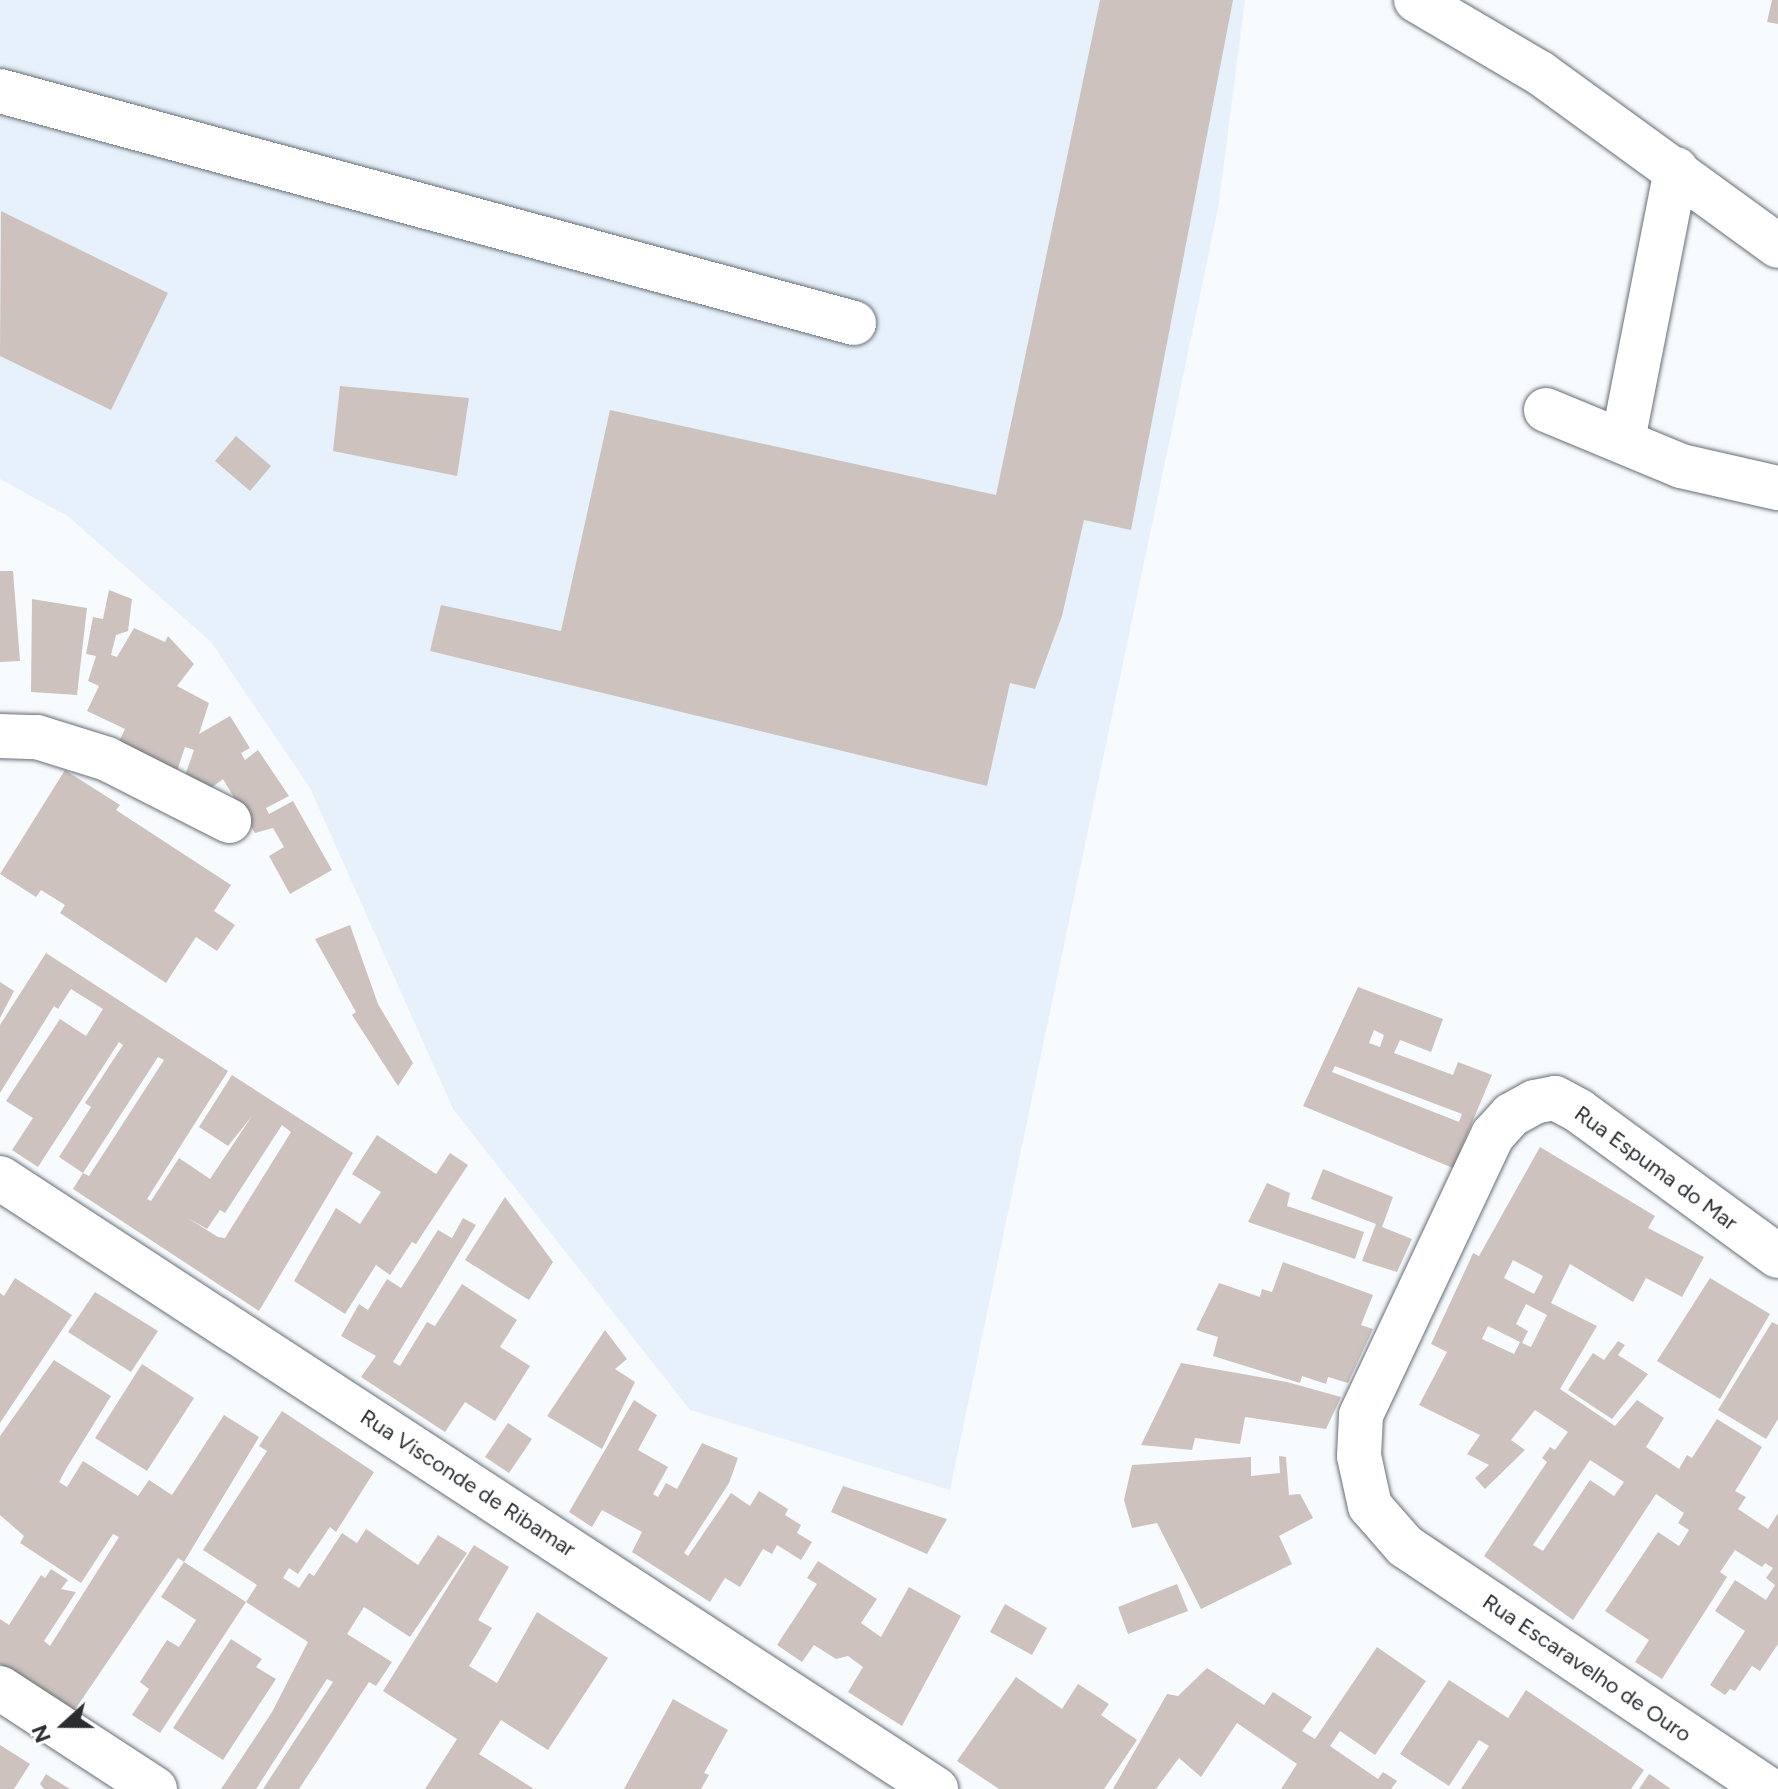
<!DOCTYPE html>
<html>
<head>
<meta charset="utf-8">
<style>
  body { margin:0 }
  #map { position:relative; width:1778px; height:1789px; overflow:hidden; background:#f8fbfe; font-family:Figtree,sans-serif }
  div>[style] { position:absolute }
  [style*='--x'] { left:calc(var(--x)*1px); top:calc(var(--y)*1px); width:calc(var(--w)*1px); rotate:calc(var(--a)*1deg) }
  .built>* { inset:0; background:#e6f1fc }
  .building>* { inset:0; background:#cdc2bd }
  .roads { filter:drop-shadow(0 0 2px #686e76) drop-shadow(0 0 2px #686e76) }
  .minor>* { height:44px; margin:-22px; padding:0 22px; transform-origin:22px; border-radius:22px; background:#fff }
  span { translate:-50% -50%; white-space:nowrap; text-align:center; line-height:1.15; -webkit-text-stroke:7px #fff; paint-order:stroke }
  .street-label { font-size:22px; color:#2b2e31 }
  .north { position:absolute; left:24px; top:1685px; width:80px; height:80px; -webkit-text-stroke:6px #fff; paint-order:stroke; rotate:249deg; font-size:22px; font-weight:700; line-height:32px; text-align:center; color:#2b2e31 }
  .north::after { content:''; display:block; margin:auto; width:28px; height:36px; background:#2b2e31; clip-path:polygon(50% 0,100% 100%,50% 72%,0 100%) }
</style>
</head>
<body>
<div id="map">
  <div class="built">
    <div style="clip-path:polygon(0 0,1245px 0,1218px 209px,950px 1490px,690px 1410px,453px 1109px,310px 788px,211px 642px,69px 517px,0 479px)"></div>
  </div>
  <div class="building">
    <div style="clip-path:polygon(1100px 0,1233px 0,1131px 530px,1084px 520px,1062px 616px,1035px 689px,1010px 683px,987px 786px,430px 651px,441px 605px,561px 631px,610px 410px,996px 495px)"></div>
    <div style="clip-path:polygon(1772px 0,1778px 0,1778px 24px,1767px 22px)"></div>
    <div style="clip-path:polygon(1px 211px,168px 293px,111px 410px,0 356px)"></div>
    <div style="clip-path:polygon(340px 386px,469px 398px,457px 476px,333px 451px)"></div>
    <div style="clip-path:polygon(236px 436px,271px 466px,250px 491px,215px 461px)"></div>
    <div style="clip-path:polygon(0 571px,13px 571px,20px 661px,0 662px)"></div>
    <div style="clip-path:polygon(109px 590px,132px 599px,128px 631px,116px 635px,111px 655px,117px 657px,134px 628px,165px 642px,168px 636px,194px 664px,177px 686px,209px 703px,199px 734px,230px 716px,250px 748px,241px 753px,245px 760px,258px 750px,289px 796px,266px 808px,269px 814px,293px 801px,332px 870px,290px 894px,269px 856px,284px 847px,273px 828px,255px 833px,223px 779px,203px 794px,182px 784px,194px 750px,185px 747px,174px 780px,113px 755px,125px 729px,87px 711px,99px 686px,88px 681px,96px 656px,86px 654px,93px 617px,103px 619px)"></div>
    <div style="clip-path:polygon(32px 599px,87px 608px,77px 695px,31px 692px)"></div>
    <div style="clip-path:polygon(65px 770px,120px 805px,116px 810px,231px 885px,214px 911px,235px 925px,217px 951px,196px 937px,166px 983px,60px 913px,65px 905px,41px 890px,36px 897px,0 874px)"></div>
    <div style="clip-path:polygon(350px 925px,378px 1004px,413px 1063px,398px 1086px,352px 1015px,356px 1012px,315px 939px)"></div>
    <div style="clip-path:polygon(evenodd,46px 953px,228px 1071px,147px 1199px,151px 1201px,179px 1158px,210px 1179px,252px 1116px,228px 1146px,199px 1127px,232px 1075px,353px 1153px,259px 1311px,73px 1189px,83px 1173px,59px 1157px,91px 1107px,85px 1103px,123px 1045px,119px 1042px,38px 1167px,12px 1150px,33px 1118px,6px 1101px,60px 1019px,86px 1036px,103px 1009px,71px 989px,58px 1009px,54px 1006px,0 1093px,0 1025px,46px 953px,158px 1057px,164px 1060px,89px 1176px,83px 1173px,158px 1057px,46px 953px,282px 1125px,291px 1132px,225px 1238px,218px 1237px,186px 1217px,207px 1229px,220px 1210px,225px 1213px,282px 1125px)"></div>
    <div style="clip-path:polygon(0 982px,14px 991px,0 1018px)"></div>
    <div style="clip-path:polygon(evenodd,1358px 987px,1443px 1019px,1431px 1052px,1400px 1040px,1394px 1053px,1453px 1075px,1458px 1062px,1492px 1075px,1453px 1168px,1303px 1106px,1358px 987px,1374px 1030px,1384px 1035px,1380px 1047px,1369px 1043px,1374px 1030px,1358px 987px,1335px 1066px,1462px 1114px,1459px 1122px,1332px 1072px,1335px 1066px)"></div>
    <div style="clip-path:polygon(377px 1135px,436px 1174px,450px 1153px,468px 1165px,416px 1244px,412px 1242px,390px 1275px,376px 1265px,345px 1314px,294px 1281px,336px 1208px,360px 1224px,381px 1192px,352px 1174px)"></div>
    <div style="clip-path:polygon(evenodd,1540px 1147px,1655px 1216px,1648px 1228px,1704px 1257px,1682px 1297px,1646px 1278px,1633px 1302px,1570px 1264px,1551px 1303px,1597px 1326px,1560px 1389px,1615px 1426px,1637px 1400px,1664px 1418px,1646px 1447px,1679px 1469px,1687px 1455px,1692px 1458px,1717px 1419px,1762px 1447px,1735px 1491px,1746px 1497px,1738px 1509px,1768px 1529px,1778px 1513px,1778px 1644px,1760px 1671px,1752px 1666px,1735px 1691px,1730px 1689px,1725px 1695px,1710px 1685px,1745px 1631px,1715px 1611px,1735px 1580px,1766px 1600px,1775px 1585px,1766px 1578px,1773px 1568px,1765px 1563px,1762px 1567px,1735px 1550px,1720px 1572px,1727px 1577px,1662px 1679px,1635px 1662px,1649px 1640px,1605px 1611px,1658px 1532px,1679px 1546px,1689px 1530px,1678px 1523px,1684px 1513px,1656px 1494px,1573px 1620px,1484px 1556px,1547px 1462px,1542px 1458px,1550px 1447px,1555px 1450px,1568px 1432px,1535px 1410px,1511px 1440px,1525px 1450px,1485px 1489px,1475px 1478px,1489px 1465px,1467px 1454px,1480px 1435px,1419px 1405px,1447px 1352px,1431px 1344px,1470px 1260px,1473px 1253px,1479px 1256px,1540px 1147px,1513px 1260px,1543px 1276px,1534px 1294px,1504px 1278px,1513px 1260px,1540px 1147px,1526px 1304px,1547px 1315px,1531px 1347px,1522px 1343px,1528px 1331px,1516px 1324px,1526px 1304px,1540px 1147px,1488px 1326px,1520px 1342px,1514px 1354px,1482px 1339px,1488px 1326px,1540px 1147px,1590px 1460px,1624px 1482px,1614px 1496px,1590px 1480px,1543px 1551px,1533px 1545px,1590px 1460px)"></div>
    <div style="clip-path:polygon(1323px 1169px,1393px 1197px,1382px 1227px,1412px 1239px,1397px 1272px,1362px 1261px,1376px 1224px,1311px 1199px)"></div>
    <div style="clip-path:polygon(1267px 1183px,1290px 1193px,1287px 1206px,1364px 1232px,1355px 1259px,1248px 1222px)"></div>
    <div style="clip-path:polygon(505px 1197px,553px 1262px,529px 1300px,465px 1260px)"></div>
    <div style="clip-path:polygon(463px 1218px,476px 1225px,393px 1362px,400px 1366px,427px 1322px,435px 1326px,462px 1284px,517px 1320px,500px 1347px,530px 1366px,495px 1421px,465px 1402px,445px 1432px,361px 1377px,376px 1356px,341px 1336px,359px 1304px,368px 1310px,387px 1279px,401px 1288px,438px 1230px,452px 1238px)"></div>
    <div style="clip-path:polygon(1283px 1262px,1373px 1295px,1361px 1325px,1373px 1329px,1348px 1383px,1328px 1377px,1326px 1384px,1302px 1376px,1300px 1383px,1213px 1356px,1218px 1337px,1196px 1330px,1219px 1283px,1260px 1297px,1262px 1289px,1272px 1292px)"></div>
    <div style="clip-path:polygon(15px 1278px,72px 1315px,0 1423px,0 1293px,4px 1296px)"></div>
    <div style="clip-path:polygon(1710px 1278px,1770px 1314px,1720px 1399px,1657px 1361px)"></div>
    <div style="clip-path:polygon(95px 1292px,158px 1331px,131px 1372px,68px 1332px)"></div>
    <div style="clip-path:polygon(1772px 1322px,1778px 1325px,1778px 1419px,1766px 1439px,1718px 1410px)"></div>
    <div style="clip-path:polygon(605px 1330px,627px 1359px,615px 1369px,635px 1382px,602px 1449px,547px 1416px)"></div>
    <div style="clip-path:polygon(1618px 1341px,1625px 1345px,1618px 1355px,1648px 1374px,1612px 1419px,1568px 1390px,1593px 1353px,1604px 1360px)"></div>
    <div style="clip-path:polygon(54px 1360px,111px 1396px,66px 1469px,59px 1482px,67px 1487px,83px 1461px,138px 1496px,149px 1480px,172px 1495px,224px 1415px,259px 1437px,184px 1562px,178px 1558px,74px 1711px,0 1664px,0 1619px,9px 1625px,41px 1575px,45px 1578px,51px 1569px,68px 1580px,61px 1589px,76px 1592px,44px 1641px,50px 1646px,119px 1537px,113px 1534px,81px 1583px,20px 1543px,24px 1536px,0 1515px,0 1436px)"></div>
    <div style="clip-path:polygon(1181px 1363px,1287px 1382px,1341px 1397px,1326px 1429px,1245px 1417px,1240px 1444px,1195px 1438px,1192px 1450px,1141px 1445px)"></div>
    <div style="clip-path:polygon(142px 1364px,194px 1398px,147px 1471px,95px 1438px)"></div>
    <div style="clip-path:polygon(634px 1400px,657px 1415px,638px 1450px,668px 1467px,653px 1494px,658px 1497px,666px 1483px,677px 1489px,702px 1443px,738px 1458px,729px 1483px,684px 1553px,688px 1556px,731px 1493px,750px 1506px,759px 1491px,788px 1509px,785px 1515px,801px 1525px,797px 1533px,812px 1542px,801px 1560px,777px 1545px,772px 1554px,763px 1549px,740px 1587px,725px 1578px,710px 1602px,632px 1552px,642px 1532px,602px 1510px,592px 1527px,569px 1512px)"></div>
    <div style="clip-path:polygon(282px 1411px,374px 1472px,336px 1532px,330px 1527px,298px 1574px,289px 1568px,283px 1578px,299px 1588px,309px 1573px,314px 1576px,342px 1533px,357px 1543px,366px 1529px,418px 1565px,438px 1535px,467px 1553px,410px 1637px,364px 1607px,347px 1634px,392px 1662px,376px 1686px,369px 1682px,299px 1789px,263px 1789px,333px 1682px,327px 1679px,256px 1789px,221px 1789px,272px 1712px,308px 1642px,246px 1602px,160px 1733px,132px 1715px,149px 1689px,140px 1682px,167px 1640px,179px 1647px,196px 1620px,161px 1597px,184px 1562px,246px 1602px,257px 1585px,203px 1550px,267px 1451px,259px 1446px)"></div>
    <div style="clip-path:polygon(508px 1423px,532px 1439px,509px 1473px,485px 1457px)"></div>
    <div style="clip-path:polygon(1279px 1456px,1286px 1457px,1289px 1495px,1300px 1494px,1313px 1518px,1279px 1536px,1292px 1564px,1201px 1609px,1157px 1523px,1132px 1528px,1124px 1500px,1132px 1465px,1251px 1457px,1251px 1476px,1280px 1473px)"></div>
    <div style="clip-path:polygon(843px 1486px,947px 1519px,927px 1554px,831px 1512px)"></div>
    <div style="clip-path:polygon(474px 1545px,509px 1567px,478px 1620px,492px 1628px,469px 1666px,497px 1683px,537px 1612px,608px 1658px,548px 1750px,501px 1720px,479px 1754px,534px 1789px,425px 1789px,457px 1739px,383px 1691px)"></div>
    <div style="clip-path:polygon(818px 1561px,877px 1599px,861px 1623px,881px 1637px,909px 1587px,961px 1616px,902px 1726px,848px 1692px,863px 1667px,848px 1656px,836px 1659px,814px 1645px,802px 1662px,777px 1645px,817px 1584px,807px 1578px)"></div>
    <div style="clip-path:polygon(1177px 1584px,1188px 1611px,1128px 1634px,1118px 1607px)"></div>
    <div style="clip-path:polygon(1005px 1604px,1047px 1628px,1032px 1655px,990px 1632px)"></div>
    <div style="clip-path:polygon(231px 1639px,262px 1659px,256px 1667px,276px 1679px,223px 1760px,173px 1728px)"></div>
    <div style="clip-path:polygon(1377px 1647px,1426px 1681px,1375px 1755px,1340px 1731px,1330px 1746px,1378px 1779px,1383px 1772px,1397px 1781px,1391px 1789px,1281px 1789px,1297px 1764px,1237px 1723px,1201px 1777px,1179px 1758px,1156px 1789px,1113px 1789px,1167px 1694px,1178px 1696px,1207px 1668px,1264px 1705px,1273px 1692px,1312px 1717px,1302px 1731px,1315px 1739px)"></div>
    <div style="clip-path:polygon(1016px 1677px,1062px 1709px,1078px 1684px,1109px 1704px,1101px 1715px,1137px 1740px,1104px 1789px,999px 1789px,957px 1761px)"></div>
    <div style="clip-path:polygon(1449px 1680px,1508px 1718px,1526px 1690px,1644px 1770px,1631px 1789px,1461px 1789px,1489px 1746px,1479px 1740px,1449px 1786px,1400px 1754px)"></div>
    <div style="clip-path:polygon(673px 1699px,728px 1730px,704px 1773px,709px 1775px,701px 1789px,624px 1789px)"></div>
    <div style="clip-path:polygon(0 1745px,30px 1764px,14px 1789px,0 1789px)"></div>
    <div style="clip-path:polygon(46px 1774px,52px 1778px,70px 1789px,44px 1789px,40px 1784px)"></div>
    <div style="clip-path:polygon(1649px 1774px,1651px 1775px,1671px 1789px,1639px 1789px)"></div>
  </div>
  <div class="roads">
    <div class="minor">
      <div style="--x:1416;--y:0;--w:144;--a:30.5"></div>
      <div style="--x:1540;--y:73;--w:294;--a:36"></div>
      <div style="--x:0;--y:91;--w:885;--a:15.2"></div>
      <div style="--x:1546;--y:410;--w:146;--a:22.5"></div>
      <div style="--x:1681;--y:466;--w:99;--a:12.8"></div>
      <div style="--x:1623;--y:440;--w:276;--a:-78.9"></div>
      <div style="--x:0;--y:736;--w:37;--a:2"></div>
      <div style="--x:37;--y:737;--w:73;--a:17.4"></div>
      <div style="--x:107;--y:759;--w:137;--a:26.9"></div>
      <div style="--x:0;--y:1178;--w:1118;--a:33.14"></div>
      <div style="--x:0;--y:1688;--w:185;--a:33.1"></div>
      <div style="--x:1768;--y:1789;--w:437;--a:-146.2"></div>
      <div style="--x:1405;--y:1546;--w:53;--a:-131.2"></div>
      <div style="--x:1370;--y:1506;--w:51;--a:-102.4"></div>
      <div style="--x:1359;--y:1456;--w:41;--a:-87.2"></div>
      <div style="--x:1361;--y:1415;--w:310;--a:-64.8"></div>
      <div style="--x:1493;--y:1135;--w:27;--a:-48"></div>
      <div style="--x:1511;--y:1115;--w:26;--a:-29"></div>
      <div style="--x:1534;--y:1102;--w:21;--a:-11"></div>
      <div style="--x:1555;--y:1098;--w:27;--a:28"></div>
      <div style="--x:1579;--y:1111;--w:246;--a:36.1"></div>
    </div>
  </div>
  <div class="street-label">
    <span style="left:1656px;top:1168px;rotate:36deg">Rua Espuma do Mar</span>
    <span style="left:468px;top:1483px;rotate:33deg">Rua Visconde de Ribamar</span>
    <span style="left:1587px;top:1668px;rotate:34deg">Rua Escaravelho de Ouro</span>
  </div>
  <div class="north">N</div>
</div>
</body>
</html>
